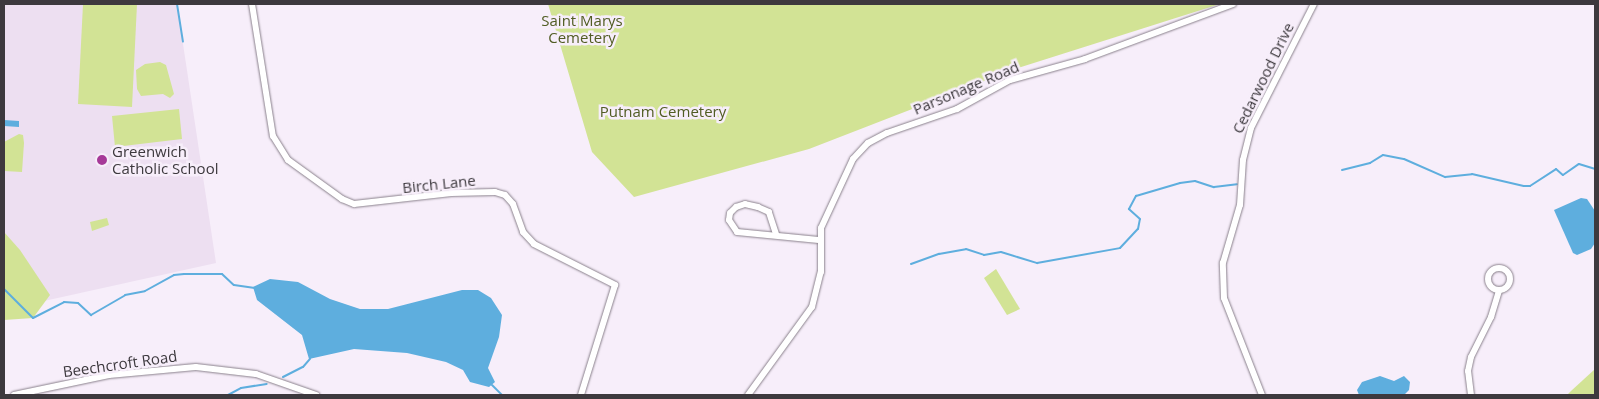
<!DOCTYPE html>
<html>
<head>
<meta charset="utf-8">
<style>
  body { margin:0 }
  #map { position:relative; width:1599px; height:399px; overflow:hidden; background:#f7eefa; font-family:"Open Sans",sans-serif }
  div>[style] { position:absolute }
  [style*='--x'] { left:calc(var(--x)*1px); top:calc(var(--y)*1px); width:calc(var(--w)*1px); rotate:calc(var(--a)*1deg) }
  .built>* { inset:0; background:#eddff1 }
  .green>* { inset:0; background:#d2e395 }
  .water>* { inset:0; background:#5eaede }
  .stream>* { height:2px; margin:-1px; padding:0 1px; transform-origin:1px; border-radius:1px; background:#5eaede }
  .roads { filter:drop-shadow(0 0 1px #8a818c) drop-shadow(0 0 1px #8a818c) }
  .minor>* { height:6px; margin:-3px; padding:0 3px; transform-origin:3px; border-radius:3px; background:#fff }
  .minor>.ring { margin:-3px; padding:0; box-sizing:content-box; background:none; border:6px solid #fff; border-radius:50% }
  .dots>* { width:14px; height:14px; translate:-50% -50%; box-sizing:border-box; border:2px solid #f7eefa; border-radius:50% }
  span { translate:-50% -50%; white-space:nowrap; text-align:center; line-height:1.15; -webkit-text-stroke:5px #f7eefa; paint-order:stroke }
  .park-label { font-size:15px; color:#515c23 }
  .street-label { font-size:15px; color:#3d393e }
  .poi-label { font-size:15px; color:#3d393e }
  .left { translate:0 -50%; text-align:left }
  .frame { position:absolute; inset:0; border:5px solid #3d393e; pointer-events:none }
</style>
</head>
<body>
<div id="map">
  <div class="built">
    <div style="clip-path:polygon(4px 4px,177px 4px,216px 263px,35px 303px,4px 315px)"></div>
  </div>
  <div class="green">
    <div style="clip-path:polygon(83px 4px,137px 4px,132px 107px,78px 104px)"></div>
    <div style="clip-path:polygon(548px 4px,1220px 4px,1018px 68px,809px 149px,634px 197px,592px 152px)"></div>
    <div style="clip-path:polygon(160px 62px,166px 65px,174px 94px,170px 98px,163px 94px,141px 96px,137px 89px,136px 70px,145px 64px)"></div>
    <div style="clip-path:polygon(179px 109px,182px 139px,115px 147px,112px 116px)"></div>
    <div style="clip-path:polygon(19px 134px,23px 135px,24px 143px,22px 172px,4px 171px,4px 142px)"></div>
    <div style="clip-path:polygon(107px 218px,109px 225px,92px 231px,90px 222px)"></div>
    <div style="clip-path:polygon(4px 232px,20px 250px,50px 295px,33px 318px,4px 320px)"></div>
    <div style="clip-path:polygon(996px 269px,1020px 309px,1007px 315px,984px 278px)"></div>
    <div style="clip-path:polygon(1595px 369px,1595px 395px,1567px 395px,1571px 391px)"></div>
  </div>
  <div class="water">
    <div style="clip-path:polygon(4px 120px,19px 121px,19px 127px,4px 126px)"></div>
    <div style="clip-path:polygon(1581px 198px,1587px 199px,1595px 211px,1595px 243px,1591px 249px,1577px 255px,1573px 253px,1554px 210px)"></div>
    <div style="clip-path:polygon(270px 279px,298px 282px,330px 299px,360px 309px,388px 309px,462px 290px,478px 290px,491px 298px,502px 315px,499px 337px,488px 368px,495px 382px,489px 387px,470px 382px,463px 370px,446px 362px,407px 353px,354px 349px,309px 359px,302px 335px,257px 300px,253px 287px)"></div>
    <div style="clip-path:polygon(1380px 376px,1394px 381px,1404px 376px,1410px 382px,1409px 390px,1404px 395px,1359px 395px,1357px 390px,1362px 382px)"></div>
  </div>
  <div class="stream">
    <div style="--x:177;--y:4;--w:38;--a:81"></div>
    <div style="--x:1342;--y:170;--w:29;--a:-14"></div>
    <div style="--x:1370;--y:163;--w:15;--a:-32"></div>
    <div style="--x:1383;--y:155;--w:21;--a:11"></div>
    <div style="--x:1404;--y:159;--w:45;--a:23.7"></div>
    <div style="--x:1445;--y:177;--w:27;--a:-6"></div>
    <div style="--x:1472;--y:174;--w:53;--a:13"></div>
    <div style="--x:1524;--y:186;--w:6;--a:0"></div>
    <div style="--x:1530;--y:186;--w:31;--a:-33"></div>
    <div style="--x:1556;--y:169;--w:9;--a:41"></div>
    <div style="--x:1563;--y:175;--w:19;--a:-35"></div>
    <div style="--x:1579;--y:164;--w:17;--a:17"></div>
    <div style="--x:911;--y:264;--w:30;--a:-20"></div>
    <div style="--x:939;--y:254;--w:27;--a:-10"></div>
    <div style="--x:966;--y:249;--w:19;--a:18"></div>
    <div style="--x:984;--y:255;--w:17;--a:-10"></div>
    <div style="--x:1001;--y:252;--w:38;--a:17"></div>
    <div style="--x:1037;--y:263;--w:84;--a:-10.2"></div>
    <div style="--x:1120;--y:248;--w:26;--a:-47"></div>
    <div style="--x:1138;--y:229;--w:10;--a:-79"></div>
    <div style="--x:1140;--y:219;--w:15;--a:-138"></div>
    <div style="--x:1129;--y:209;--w:15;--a:-62"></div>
    <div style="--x:1136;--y:196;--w:46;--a:-16.5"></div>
    <div style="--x:1180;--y:183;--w:15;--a:-8"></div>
    <div style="--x:1195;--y:181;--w:20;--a:18"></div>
    <div style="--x:1214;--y:187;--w:23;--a:-7"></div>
    <div style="--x:4;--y:289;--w:41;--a:45"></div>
    <div style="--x:33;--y:318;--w:35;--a:-27"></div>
    <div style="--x:64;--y:302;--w:14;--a:4"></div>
    <div style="--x:78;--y:303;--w:18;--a:43"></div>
    <div style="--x:91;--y:315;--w:39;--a:-30"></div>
    <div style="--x:125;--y:295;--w:20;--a:-11"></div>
    <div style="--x:145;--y:291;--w:33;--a:-29"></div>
    <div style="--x:174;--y:275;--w:10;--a:-6"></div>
    <div style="--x:184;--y:274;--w:38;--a:0"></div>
    <div style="--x:222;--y:274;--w:16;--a:43"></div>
    <div style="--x:234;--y:285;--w:21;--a:8"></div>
    <div style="--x:283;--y:377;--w:22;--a:-27"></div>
    <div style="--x:303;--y:367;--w:11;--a:-49"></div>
    <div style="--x:492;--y:385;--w:14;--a:45"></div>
    <div style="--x:228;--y:395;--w:15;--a:-28"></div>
    <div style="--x:241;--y:388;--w:26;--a:-9"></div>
  </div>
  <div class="roads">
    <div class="minor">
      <div style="--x:252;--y:4;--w:134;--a:81"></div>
      <div style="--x:273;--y:136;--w:28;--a:58"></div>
      <div style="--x:288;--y:160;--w:67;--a:35.8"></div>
      <div style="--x:342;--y:199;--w:13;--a:23"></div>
      <div style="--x:354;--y:204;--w:98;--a:-6.5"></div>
      <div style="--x:451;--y:193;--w:44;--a:-1.3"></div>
      <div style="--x:495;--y:192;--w:10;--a:17"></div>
      <div style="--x:505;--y:195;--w:12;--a:48"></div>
      <div style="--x:513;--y:204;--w:30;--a:70"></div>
      <div style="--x:523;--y:232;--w:16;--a:47"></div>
      <div style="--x:534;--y:244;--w:91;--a:26.8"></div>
      <div style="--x:615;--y:285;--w:115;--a:107.2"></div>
      <div style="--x:776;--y:234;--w:23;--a:-108"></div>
      <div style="--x:769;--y:212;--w:12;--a:-156"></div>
      <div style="--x:758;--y:207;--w:13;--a:-167"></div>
      <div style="--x:745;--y:204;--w:9;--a:162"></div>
      <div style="--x:736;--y:207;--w:8;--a:135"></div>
      <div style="--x:730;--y:213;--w:7;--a:98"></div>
      <div style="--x:729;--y:220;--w:14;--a:56"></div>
      <div style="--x:737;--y:232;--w:82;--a:5.6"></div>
      <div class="ring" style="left:1488px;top:268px;width:16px;height:16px"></div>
      <div style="--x:14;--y:395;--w:97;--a:-11.9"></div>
      <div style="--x:109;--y:375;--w:87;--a:-5.3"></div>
      <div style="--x:196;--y:367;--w:60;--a:6.7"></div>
      <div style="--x:256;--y:374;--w:64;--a:19.3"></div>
      <div style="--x:748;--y:395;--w:109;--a:-54"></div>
      <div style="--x:812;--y:307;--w:36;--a:-76"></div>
      <div style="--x:821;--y:272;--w:44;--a:-90"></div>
      <div style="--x:821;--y:228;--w:76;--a:-65.1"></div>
      <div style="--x:853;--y:159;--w:22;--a:-47"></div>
      <div style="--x:868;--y:143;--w:21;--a:-28"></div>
      <div style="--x:887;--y:133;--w:74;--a:-18.9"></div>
      <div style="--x:957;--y:109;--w:60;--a:-28.7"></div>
      <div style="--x:1010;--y:80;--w:78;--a:-15.6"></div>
      <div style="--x:1085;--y:59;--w:158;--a:-20.4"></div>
      <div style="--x:1262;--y:395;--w:104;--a:-111.4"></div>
      <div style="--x:1224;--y:298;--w:35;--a:-92"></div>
      <div style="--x:1223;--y:263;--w:60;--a:-73.7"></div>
      <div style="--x:1240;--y:205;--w:45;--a:-86.2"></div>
      <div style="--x:1243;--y:160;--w:33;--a:-76"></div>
      <div style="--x:1251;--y:128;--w:139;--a:-63.1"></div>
      <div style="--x:1471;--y:395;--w:24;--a:-97"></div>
      <div style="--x:1468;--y:371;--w:14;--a:-78"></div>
      <div style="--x:1471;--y:357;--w:45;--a:-63.4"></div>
      <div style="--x:1491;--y:317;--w:28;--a:-73"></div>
    </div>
  </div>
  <div class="dots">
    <div style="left:102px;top:160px;background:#a63998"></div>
  </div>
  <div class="park-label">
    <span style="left:582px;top:29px">Saint Marys<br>Cemetery</span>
    <span style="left:663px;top:112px">Putnam Cemetery</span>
  </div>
  <div class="street-label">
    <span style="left:1263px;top:78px;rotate:-64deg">Cedarwood Drive</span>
    <span style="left:966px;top:88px;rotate:-23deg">Parsonage Road</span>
    <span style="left:439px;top:184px;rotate:-6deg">Birch Lane</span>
    <span style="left:120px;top:364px;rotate:-8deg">Beechcroft Road</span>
  </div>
  <div class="poi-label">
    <span class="left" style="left:112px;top:160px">Greenwich<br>Catholic School</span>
  </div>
  <div class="frame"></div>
</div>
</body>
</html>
